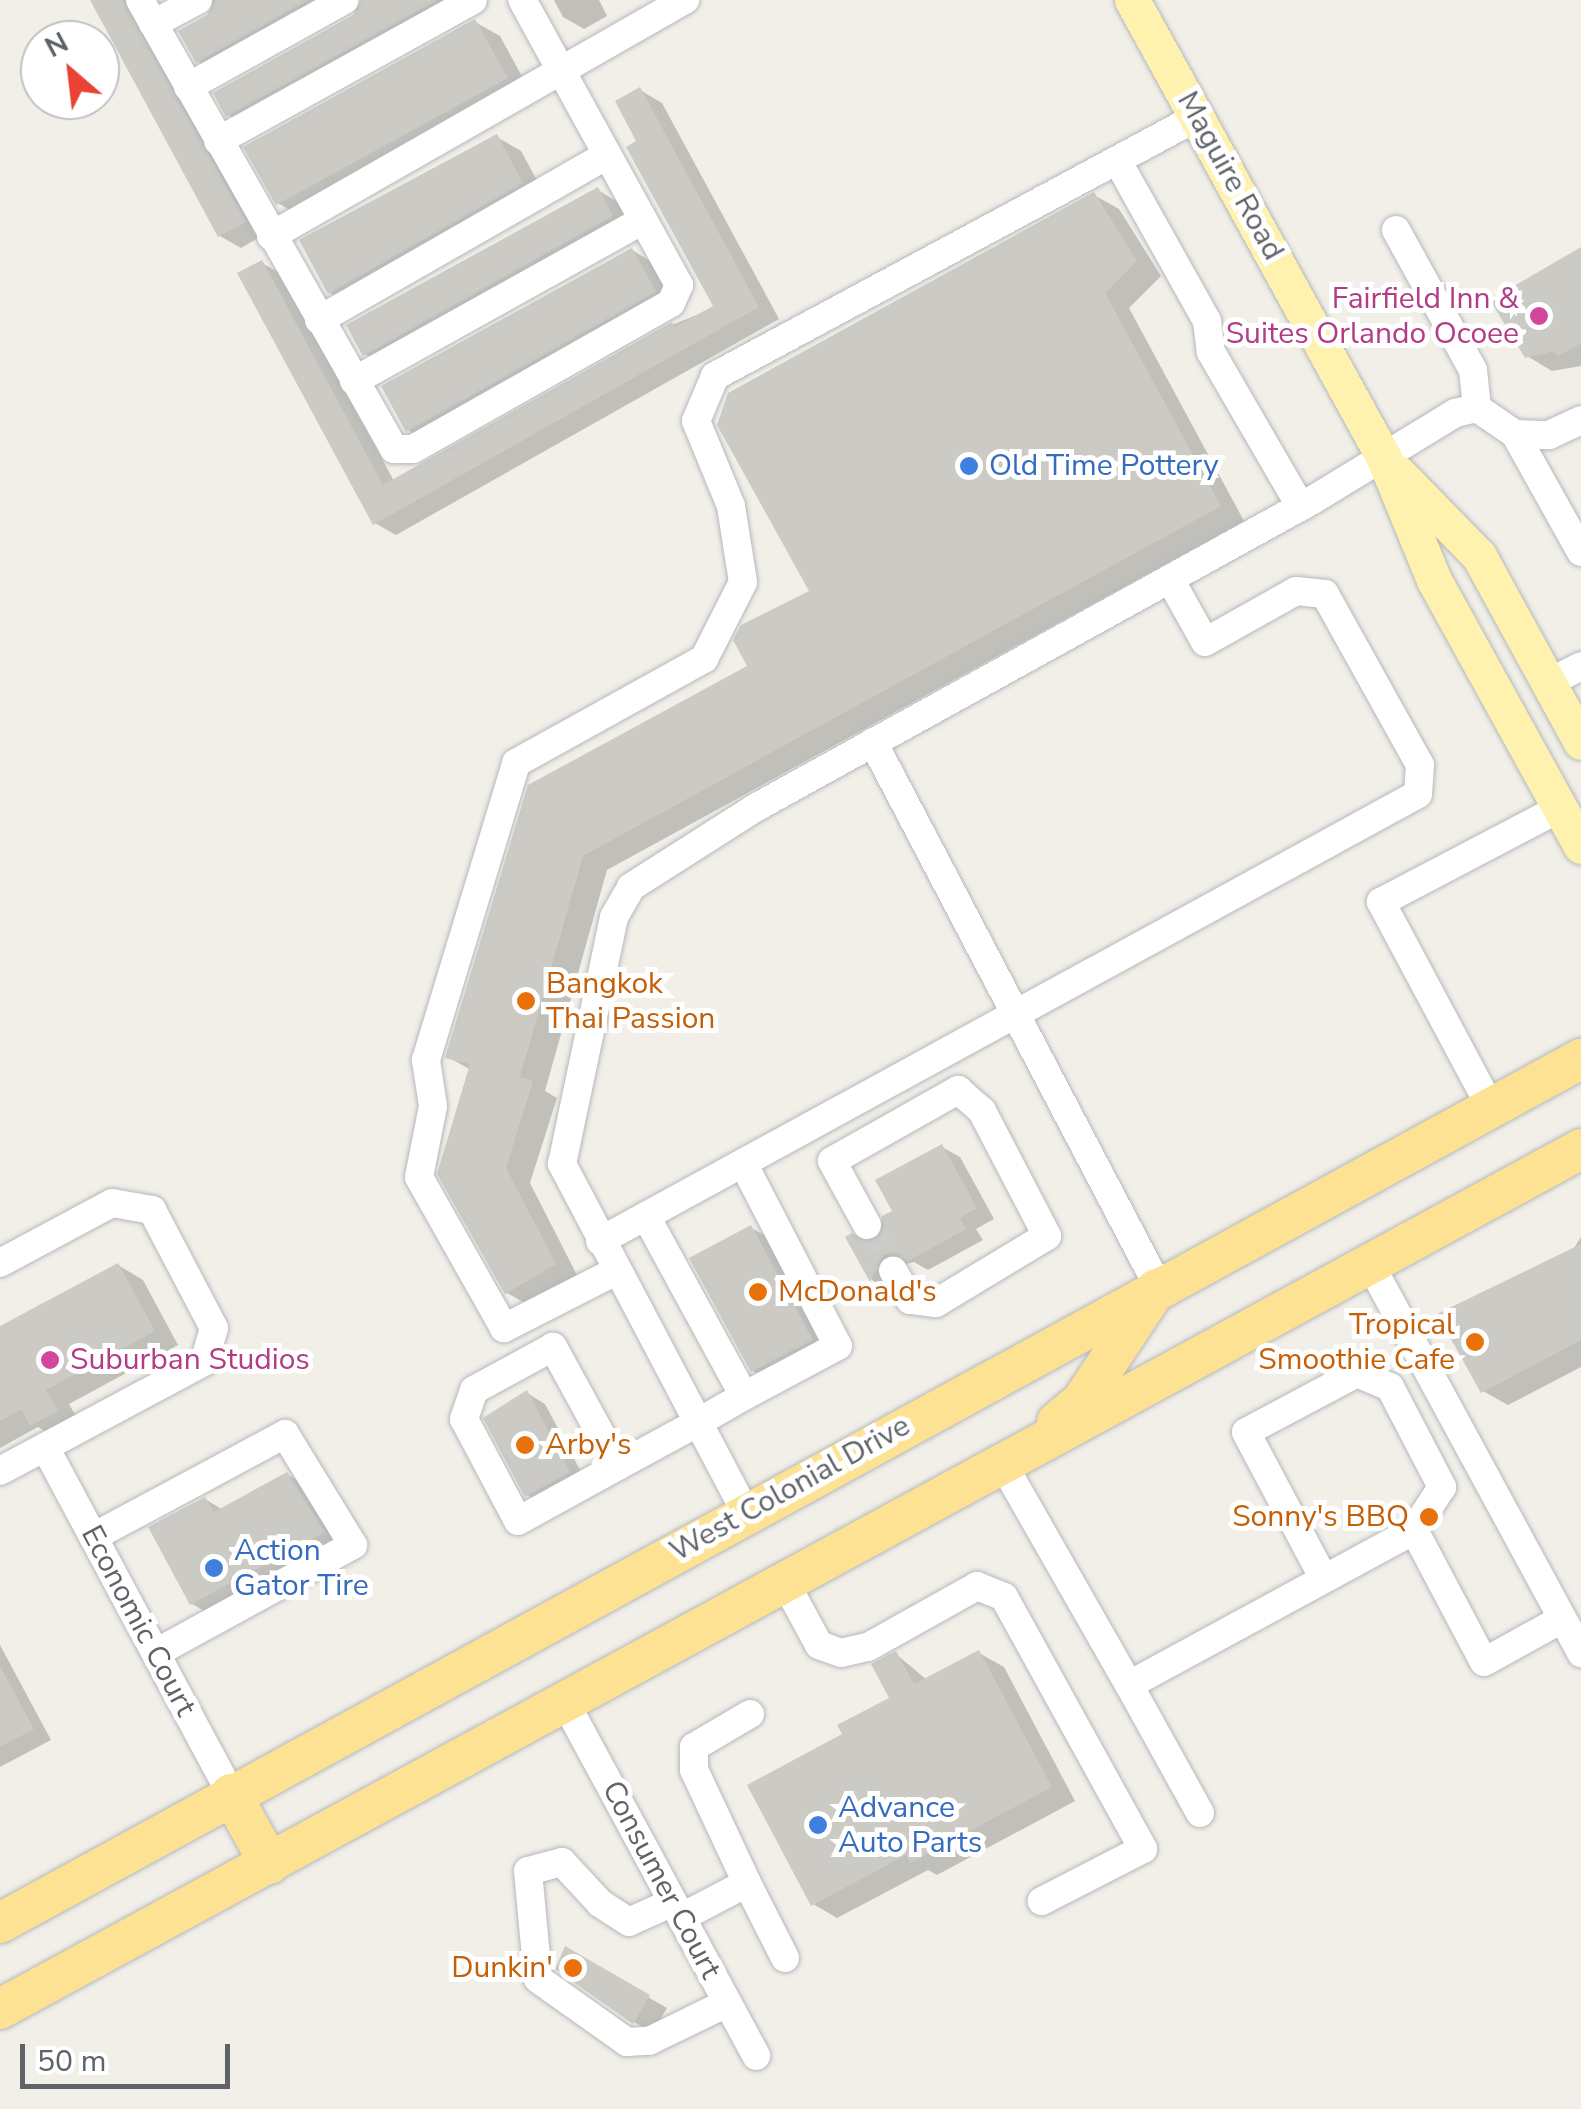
<!DOCTYPE html>
<html>
<head>
<meta charset="utf-8">
<style>
  body { margin:0 }
  #map { position:relative; width:1581px; height:2109px; overflow:hidden; background:#f1efe8; font-family:"Nunito Sans",sans-serif }
  div>[style] { position:absolute }
  [style*='--x'] { left:calc(var(--x)*1px); top:calc(var(--y)*1px); width:calc(var(--w)*1px); rotate:calc(var(--a)*1deg) }
  .shadow>* { inset:0; background:#0003 }
  .building>* { inset:0; background:#cccac5 }
  .minor-tunnel>* { height:28px; margin-top:-14px; transform-origin:0; background:repeating-linear-gradient(90deg,#ccccc8 0 28px,transparent 0 42px) }
  .roads { filter:drop-shadow(0 0 2px #b5b8bc) drop-shadow(0 0 2px #b5b8bc) }
  .minor>* { height:28px; margin:-14px; padding:0 14px; transform-origin:14px; border-radius:14px; background:#fff }
  .major>* { height:35px; margin:-17.5px; padding:0 17.5px; transform-origin:17.5px; border-radius:17.5px; background:#fff2af }
  .highway>* { height:40px; margin:-20px; padding:0 20px; transform-origin:20px; border-radius:20px; background:#fde293 }
  .dots>* { width:28px; height:28px; translate:-50% -50%; box-sizing:border-box; border:5px solid #fff; border-radius:50% }
  span { translate:-50% -50%; white-space:nowrap; text-align:center; line-height:1.15; -webkit-text-stroke:10px #fff; paint-order:stroke }
  .street-label { font-size:30px; color:#5f6368 }
  .hotel-label { font-size:30px; color:#b23c85 }
  .right { translate:-100% -50%; text-align:right }
  .left { translate:0 -50%; text-align:left }
  .shop-label { font-size:30px; color:#366cbe }
  .food-label { font-size:30px; color:#c56008 }
  .north { position:absolute; left:20px; top:20px; width:100px; height:100px; box-sizing:border-box; background:#fff; border:2px solid #bfc1c3; border-radius:50%; rotate:332deg; font-size:28px; font-weight:700; line-height:40px; text-align:center; color:#5f6368 }
  .north::after { content:''; display:block; margin:auto; width:35px; height:45px; background:#ea4335; clip-path:polygon(50% 0,100% 100%,50% 72%,0 100%) }
  .scale { position:absolute; left:20px; top:2044px; width:210px; height:45px; box-sizing:border-box; border:5px solid #5f6368; border-top:0; padding-left:12px; font-size:30px; line-height:35px; white-space:nowrap; color:#5f6368; -webkit-text-stroke:8px #fff; paint-order:stroke }
</style>
</head>
<body>
<div id="map">
  <div class="shadow">
    <div style="clip-path:polygon(92px 0,153px 0,265px 234px,241px 248px,220px 236px)"></div>
    <div style="clip-path:polygon(213px 0,350px 0,219px 73px,197px 61px)"></div>
    <div style="clip-path:polygon(364px 0,488px 0,249px 127px,228px 115px,354px 17px)"></div>
    <div style="clip-path:polygon(554px 0,599px 0,607px 16px,584px 29px,563px 17px)"></div>
    <div style="clip-path:polygon(475px 22px,500px 36px,531px 93px,303px 218px,278px 203px)"></div>
    <div style="clip-path:polygon(640px 90px,662px 103px,779px 319px,396px 535px,375px 523px,262px 263px,283px 275px,394px 481px,672px 325px,716px 307px,640px 141px)"></div>
    <div style="clip-path:polygon(497px 137px,521px 151px,546px 197px,355px 307px,330px 293px)"></div>
    <div style="clip-path:polygon(598px 190px,622px 205px,637px 231px,390px 368px,365px 354px)"></div>
    <div style="clip-path:polygon(1094px 195px,1119px 209px,1161px 276px,1129px 308px,1244px 521px,607px 870px,545px 1091px,557px 1098px,530px 1183px,579px 1279px,532px 1307px,507px 1293px,471px 1070px,448px 1057px,530px 787px,750px 667px,812px 592px)"></div>
    <div style="clip-path:polygon(1581px 249px,1581px 366px,1552px 371px,1527px 356px)"></div>
    <div style="clip-path:polygon(632px 250px,657px 265px,679px 306px,432px 444px,408px 430px)"></div>
    <div style="clip-path:polygon(942px 1147px,960px 1157px,994px 1219px,976px 1229px,983px 1240px,928px 1270px,914px 1262px,902px 1265px,889px 1291px,872px 1280px,848px 1238px,868px 1245px,884px 1236px)"></div>
    <div style="clip-path:polygon(751px 1228px,770px 1238px,830px 1350px,771px 1381px,753px 1371px)"></div>
    <div style="clip-path:polygon(1581px 1237px,1581px 1367px,1508px 1405px,1483px 1391px)"></div>
    <div style="clip-path:polygon(118px 1265px,143px 1280px,178px 1345px,69px 1404px,81px 1425px,57px 1438px,38px 1427px,0 1448px,0 1329px)"></div>
    <div style="clip-path:polygon(527px 1393px,545px 1404px,587px 1483px,546px 1506px,527px 1495px)"></div>
    <div style="clip-path:polygon(287px 1474px,312px 1489px,348px 1547px,217px 1618px,192px 1604px,205px 1499px,223px 1510px)"></div>
    <div style="clip-path:polygon(0 1645px,51px 1740px,0 1767px)"></div>
    <div style="clip-path:polygon(979px 1653px,1004px 1667px,1075px 1801px,937px 1875px,928px 1870px,837px 1918px,813px 1904px,846px 1735px,892px 1699px,896px 1654px,927px 1680px)"></div>
    <div style="clip-path:polygon(566px 1950px,667px 2008px,652px 2033px,634px 2022px)"></div>
  </div>
  <div class="building">
    <div style="clip-path:polygon(90px 0,123px 0,246px 222px,218px 237px)"></div>
    <div style="clip-path:polygon(215px 0,308px 0,196px 63px,178px 31px,207px 15px)"></div>
    <div style="clip-path:polygon(361px 0,437px 0,226px 117px,213px 93px,353px 15px)"></div>
    <div style="clip-path:polygon(475px 19px,508px 78px,276px 205px,243px 147px)"></div>
    <div style="clip-path:polygon(640px 87px,759px 307px,373px 525px,237px 273px,262px 260px,383px 485px,672px 322px,675px 327px,713px 306px,626px 147px,636px 141px,615px 101px)"></div>
    <div style="clip-path:polygon(497px 134px,523px 183px,328px 294px,299px 240px)"></div>
    <div style="clip-path:polygon(598px 187px,613px 216px,363px 356px,346px 325px)"></div>
    <div style="clip-path:polygon(1094px 192px,1137px 261px,1105px 293px,1221px 506px,583px 856px,520px 1077px,533px 1081px,506px 1168px,556px 1264px,505px 1294px,437px 1174px,470px 1064px,445px 1058px,528px 785px,747px 666px,733px 640px,741px 625px,809px 591px,717px 425px,728px 393px)"></div>
    <div style="clip-path:polygon(1581px 247px,1581px 343px,1559px 356px,1554px 351px,1525px 358px,1490px 300px)"></div>
    <div style="clip-path:polygon(632px 248px,656px 292px,406px 432px,381px 386px)"></div>
    <div style="clip-path:polygon(942px 1144px,977px 1208px,960px 1218px,966px 1229px,908px 1261px,894px 1253px,884px 1255px,870px 1282px,845px 1237px,852px 1233px,868px 1242px,881px 1235px,882px 1216px,892px 1211px,875px 1180px)"></div>
    <div style="clip-path:polygon(751px 1225px,813px 1340px,751px 1372px,689px 1258px)"></div>
    <div style="clip-path:polygon(1581px 1244px,1581px 1340px,1481px 1393px,1437px 1314px)"></div>
    <div style="clip-path:polygon(118px 1263px,155px 1331px,46px 1390px,58px 1411px,30px 1426px,21px 1409px,0 1421px,0 1326px)"></div>
    <div style="clip-path:polygon(527px 1390px,570px 1472px,525px 1497px,483px 1418px)"></div>
    <div style="clip-path:polygon(287px 1472px,325px 1532px,190px 1605px,148px 1527px,205px 1497px,214px 1512px)"></div>
    <div style="clip-path:polygon(979px 1650px,1052px 1787px,910px 1863px,906px 1855px,811px 1906px,747px 1785px,842px 1734px,837px 1725px,889px 1698px,871px 1664px,896px 1651px,914px 1684px)"></div>
    <div style="clip-path:polygon(0 1666px,34px 1729px,0 1747px)"></div>
    <div style="clip-path:polygon(565px 1946px,650px 1995px,633px 2024px,555px 1969px)"></div>
  </div>
  <div class="minor-tunnel">
    <div style="--x:867;--y:1225;--w:52;--a:60"></div>
  </div>
  <div class="roads">
    <div class="minor">
      <div style="--x:140;--y:0;--w:516;--a:60.5"></div>
      <div style="--x:394;--y:449;--w:19;--a:0"></div>
      <div style="--x:413;--y:449;--w:296;--a:-29.5"></div>
      <div style="--x:671;--y:303;--w:20;--a:-66"></div>
      <div style="--x:679;--y:285;--w:325;--a:-118.8"></div>
      <div style="--x:153;--y:24;--w:51;--a:-28.1"></div>
      <div style="--x:188;--y:87;--w:179;--a:-29.1"></div>
      <div style="--x:218;--y:141;--w:291;--a:-28.9"></div>
      <div style="--x:1117;--y:160;--w:184;--a:60.8"></div>
      <div style="--x:1207;--y:321;--w:31;--a:83"></div>
      <div style="--x:1211;--y:352;--w:179;--a:59.9"></div>
      <div style="--x:1396;--y:230;--w:160;--a:61.2"></div>
      <div style="--x:1473;--y:370;--w:38;--a:84"></div>
      <div style="--x:271;--y:236;--w:477;--a:-29.7"></div>
      <div style="--x:319;--y:320;--w:332;--a:-29.8"></div>
      <div style="--x:354;--y:381;--w:331;--a:-29.1"></div>
      <div style="--x:1515;--y:434;--w:135;--a:60.8"></div>
      <div style="--x:1548;--y:683;--w:37;--a:-27"></div>
      <div style="--x:873;--y:742;--w:614;--a:62.35"></div>
      <div style="--x:1491;--y:1108;--w:234;--a:-118.1"></div>
      <div style="--x:1381;--y:902;--w:202;--a:-27.7"></div>
      <div style="--x:743;--y:1163;--w:206;--a:62.6"></div>
      <div style="--x:838;--y:1346;--w:106;--a:152"></div>
      <div style="--x:867;--y:1225;--w:73;--a:-118.7"></div>
      <div style="--x:832;--y:1161;--w:145;--a:-29.4"></div>
      <div style="--x:958;--y:1090;--w:32;--a:41"></div>
      <div style="--x:982;--y:1111;--w:141;--a:62.5"></div>
      <div style="--x:1047;--y:1236;--w:130;--a:148.9"></div>
      <div style="--x:936;--y:1303;--w:26;--a:-173"></div>
      <div style="--x:910;--y:1300;--w:34;--a:-120"></div>
      <div style="--x:600;--y:1241;--w:932;--a:-28.65"></div>
      <div style="--x:1418;--y:794;--w:29;--a:-86"></div>
      <div style="--x:1420;--y:765;--w:196;--a:-119.1"></div>
      <div style="--x:1325;--y:594;--w:29;--a:-174"></div>
      <div style="--x:1296;--y:591;--w:104;--a:150.7"></div>
      <div style="--x:1205;--y:642;--w:72;--a:-119.1"></div>
      <div style="--x:0;--y:1263;--w:127;--a:-28.2"></div>
      <div style="--x:112;--y:1203;--w:41;--a:9.9"></div>
      <div style="--x:152;--y:1210;--w:133;--a:62.3"></div>
      <div style="--x:214;--y:1328;--w:35;--a:106"></div>
      <div style="--x:204;--y:1362;--w:231;--a:151.9"></div>
      <div style="--x:1370;--y:1264;--w:443;--a:61.5"></div>
      <div style="--x:616;--y:1271;--w:126;--a:153"></div>
      <div style="--x:504;--y:1328;--w:173;--a:-119.4"></div>
      <div style="--x:419;--y:1177;--w:72;--a:-78.8"></div>
      <div style="--x:433;--y:1106;--w:47;--a:-98.7"></div>
      <div style="--x:426;--y:1060;--w:310;--a:-73.1"></div>
      <div style="--x:516;--y:763;--w:215;--a:-29"></div>
      <div style="--x:704;--y:659;--w:86;--a:-63.1"></div>
      <div style="--x:743;--y:582;--w:77;--a:-99"></div>
      <div style="--x:731;--y:506;--w:92;--a:-112.4"></div>
      <div style="--x:696;--y:421;--w:49;--a:-67.1"></div>
      <div style="--x:715;--y:376;--w:549;--a:-28.24"></div>
      <div style="--x:45;--y:1447;--w:394;--a:61.8"></div>
      <div style="--x:618;--y:1466;--w:136;--a:-118.6"></div>
      <div style="--x:553;--y:1347;--w:90;--a:151.4"></div>
      <div style="--x:474;--y:1390;--w:31;--a:109"></div>
      <div style="--x:464;--y:1419;--w:115;--a:62.1"></div>
      <div style="--x:518;--y:1521;--w:114;--a:-28.8"></div>
      <div style="--x:618;--y:1466;--w:90;--a:-28.6"></div>
      <div style="--x:697;--y:1423;--w:54;--a:-29.9"></div>
      <div style="--x:744;--y:1396;--w:205;--a:-118.6"></div>
      <div style="--x:1004;--y:1466;--w:252;--a:60.3"></div>
      <div style="--x:746;--y:1513;--w:395;--a:-117.8"></div>
      <div style="--x:562;--y:1164;--w:252;--a:-78.1"></div>
      <div style="--x:614;--y:917;--w:34;--a:-60"></div>
      <div style="--x:631;--y:887;--w:147;--a:-32.5"></div>
      <div style="--x:755;--y:808;--w:635;--a:-28.91"></div>
      <div style="--x:1311;--y:501;--w:169;--a:-31.4"></div>
      <div style="--x:1455;--y:413;--w:23;--a:-13"></div>
      <div style="--x:1477;--y:408;--w:46;--a:34.4"></div>
      <div style="--x:1515;--y:434;--w:34;--a:2"></div>
      <div style="--x:1549;--y:435;--w:35;--a:-25"></div>
      <div style="--x:93;--y:1537;--w:218;--a:-28.2"></div>
      <div style="--x:285;--y:1434;--w:130;--a:58.5"></div>
      <div style="--x:353;--y:1545;--w:225;--a:151.3"></div>
      <div style="--x:1324;--y:1579;--w:166;--a:-118"></div>
      <div style="--x:1246;--y:1432;--w:126;--a:-28"></div>
      <div style="--x:1357;--y:1373;--w:36;--a:23"></div>
      <div style="--x:1390;--y:1387;--w:113;--a:62.5"></div>
      <div style="--x:1442;--y:1487;--w:51;--a:123.1"></div>
      <div style="--x:787;--y:1586;--w:67;--a:61.5"></div>
      <div style="--x:819;--y:1645;--w:23;--a:20"></div>
      <div style="--x:841;--y:1653;--w:28;--a:-13"></div>
      <div style="--x:868;--y:1647;--w:125;--a:-29.2"></div>
      <div style="--x:977;--y:1586;--w:29;--a:22"></div>
      <div style="--x:1004;--y:1597;--w:288;--a:61.1"></div>
      <div style="--x:1143;--y:1849;--w:114;--a:152.8"></div>
      <div style="--x:566;--y:1704;--w:400;--a:61.6"></div>
      <div style="--x:1200;--y:1813;--w:146;--a:-119"></div>
      <div style="--x:1129;--y:1685;--w:324;--a:-28.5"></div>
      <div style="--x:1414;--y:1530;--w:149;--a:62.1"></div>
      <div style="--x:1484;--y:1662;--w:89;--a:-28.9"></div>
      <div style="--x:747;--y:1883;--w:84;--a:63.1"></div>
      <div style="--x:673;--y:1902;--w:48;--a:155.6"></div>
      <div style="--x:629;--y:1922;--w:35;--a:-147"></div>
      <div style="--x:600;--y:1903;--w:56;--a:-132.8"></div>
      <div style="--x:562;--y:1862;--w:35;--a:165"></div>
      <div style="--x:528;--y:1871;--w:108;--a:84.7"></div>
      <div style="--x:538;--y:1979;--w:109;--a:35.3"></div>
      <div style="--x:627;--y:2042;--w:22;--a:-3"></div>
      <div style="--x:649;--y:2041;--w:87;--a:-26"></div>
      <div style="--x:682;--y:1917;--w:73;--a:-27.6"></div>
      <div style="--x:747;--y:1883;--w:125;--a:-115.1"></div>
      <div style="--x:694;--y:1770;--w:23;--a:-90"></div>
      <div style="--x:694;--y:1747;--w:65;--a:-30.5"></div>
    </div>
    <div class="major">
      <div style="--x:1132;--y:0;--w:523;--a:61.18"></div>
      <div style="--x:1384;--y:458;--w:132;--a:67.7"></div>
      <div style="--x:1434;--y:580;--w:304;--a:61.1"></div>
      <div style="--x:1398;--y:473;--w:116;--a:45.7"></div>
      <div style="--x:1479;--y:556;--w:212;--a:61.3"></div>
    </div>
    <div class="highway">
      <div style="--x:1057;--y:1422;--w:33;--a:-40"></div>
      <div style="--x:1082;--y:1401;--w:134;--a:-56.5"></div>
      <div style="--x:231;--y:1794;--w:80;--a:60.9"></div>
      <div style="--x:0;--y:1923;--w:1802;--a:-28.66"></div>
      <div style="--x:0;--y:2009;--w:1800;--a:-28.54"></div>
    </div>
  </div>
  <div class="dots">
    <div style="left:1539px;top:316px;background:#d1479c"></div>
    <div style="left:969px;top:466px;background:#3f7fe0"></div>
    <div style="left:526px;top:1001px;background:#e8710a"></div>
    <div style="left:758px;top:1292px;background:#e8710a"></div>
    <div style="left:1475px;top:1342px;background:#e8710a"></div>
    <div style="left:50px;top:1360px;background:#d1479c"></div>
    <div style="left:525px;top:1445px;background:#e8710a"></div>
    <div style="left:1429px;top:1517px;background:#e8710a"></div>
    <div style="left:214px;top:1568px;background:#3f7fe0"></div>
    <div style="left:818px;top:1825px;background:#3f7fe0"></div>
    <div style="left:573px;top:1968px;background:#e8710a"></div>
  </div>
  <div class="street-label">
    <span style="left:1230px;top:176px;rotate:61deg">Maguire Road</span>
    <span style="left:790px;top:1489px;rotate:-29deg">West Colonial Drive</span>
    <span style="left:138px;top:1621px;rotate:62deg">Economic Court</span>
    <span style="left:661px;top:1880px;rotate:62deg">Consumer Court</span>
  </div>
  <div class="hotel-label">
    <span class="right" style="left:1519px;top:316px">Fairfield Inn &amp;<br>Suites Orlando Ocoee</span>
    <span class="left" style="left:70px;top:1360px">Suburban Studios</span>
  </div>
  <div class="shop-label">
    <span class="left" style="left:989px;top:466px">Old Time Pottery</span>
    <span class="left" style="left:234px;top:1568px">Action<br>Gator Tire</span>
    <span class="left" style="left:838px;top:1825px">Advance<br>Auto Parts</span>
  </div>
  <div class="food-label">
    <span class="left" style="left:546px;top:1001px">Bangkok<br>Thai Passion</span>
    <span class="left" style="left:778px;top:1292px">McDonald's</span>
    <span class="right" style="left:1455px;top:1342px">Tropical<br>Smoothie Cafe</span>
    <span class="left" style="left:545px;top:1445px">Arby's</span>
    <span class="right" style="left:1409px;top:1517px">Sonny's BBQ</span>
    <span class="right" style="left:553px;top:1968px">Dunkin'</span>
  </div>
  <div class="north">N</div>
  <div class="scale">50 m</div>
</div>
</body>
</html>
